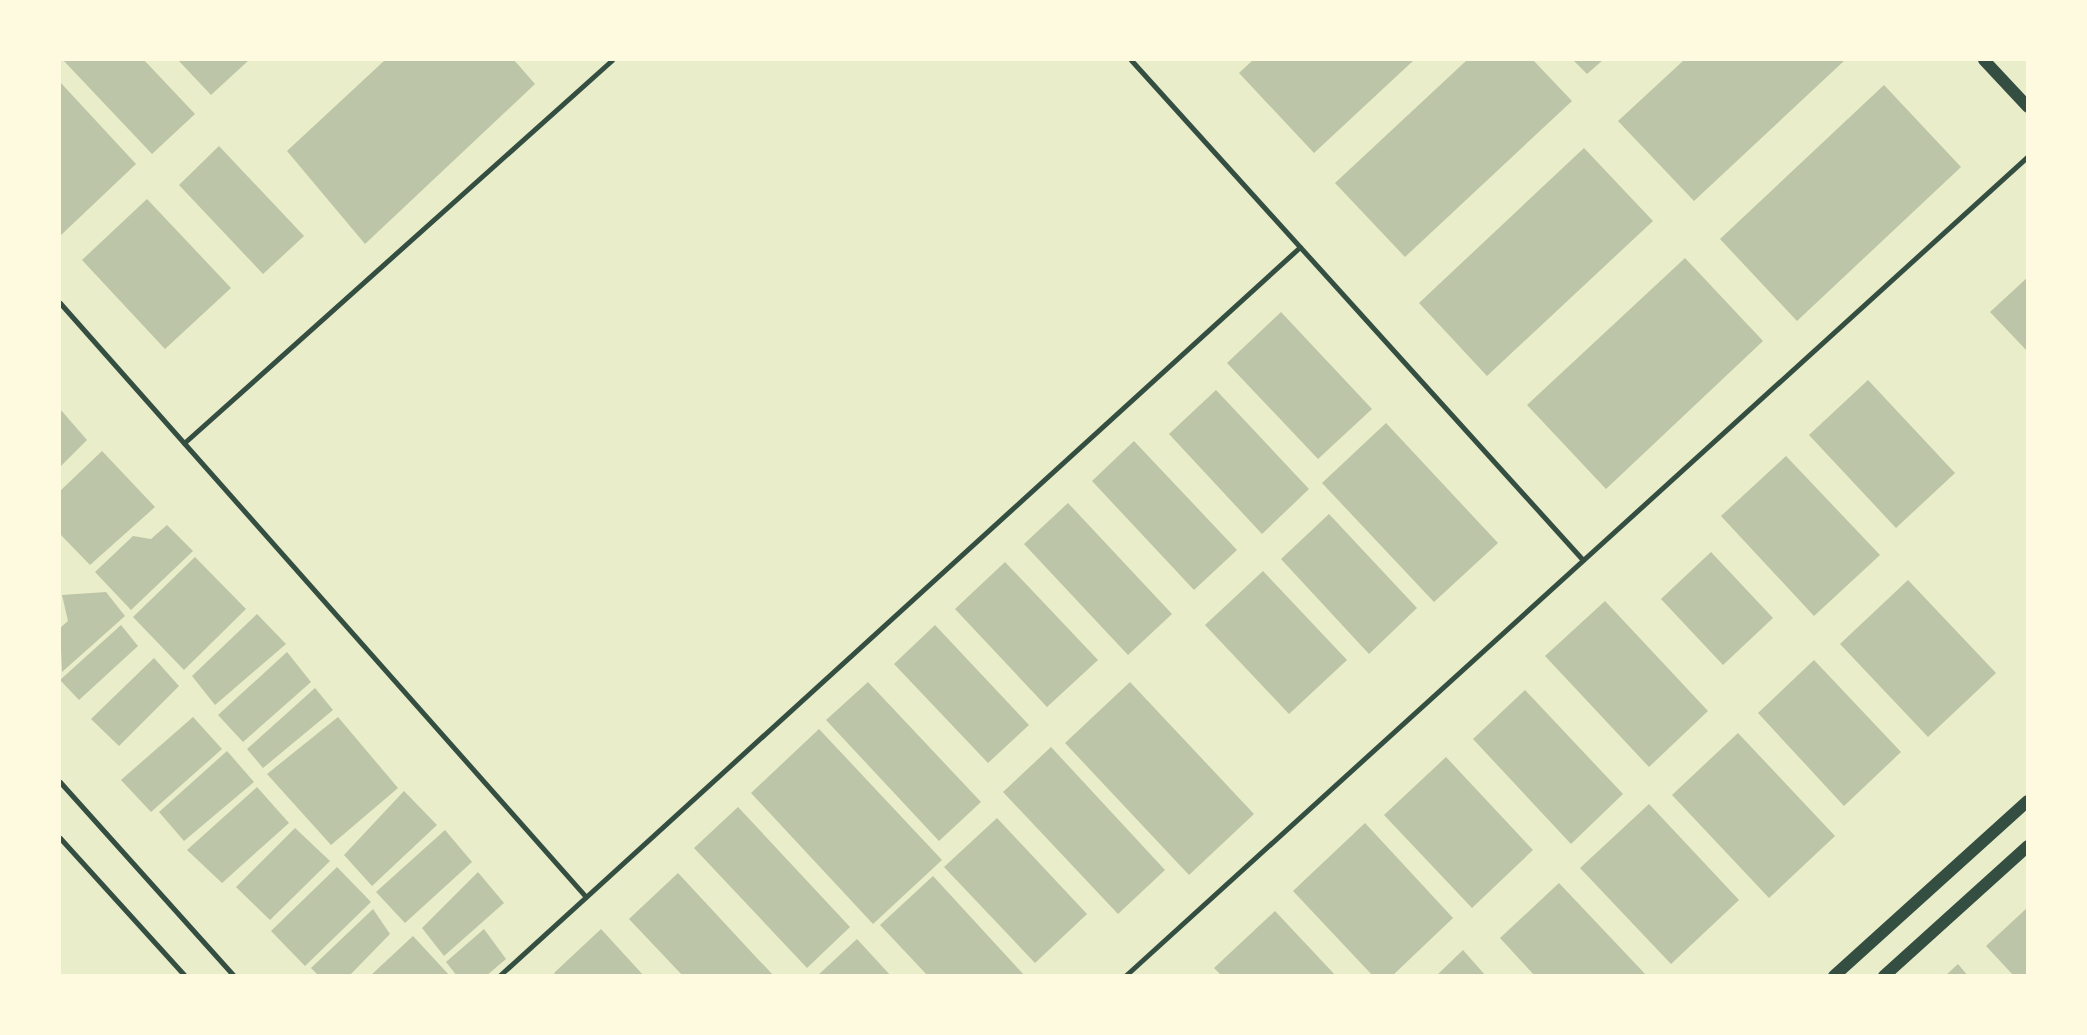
<!DOCTYPE html>
<html>
<head>
<meta charset="utf-8">
<style>
  body { margin:0 }
  #map { position:relative; width:2087px; height:1035px; overflow:hidden; background:#e9edc9; font-family:"Work Sans",sans-serif }
  div>[style] { position:absolute }
  [style*='--x'] { left:calc(var(--x)*1px); top:calc(var(--y)*1px); width:calc(var(--w)*1px); rotate:calc(var(--a)*1deg) }
  .building>* { inset:0; background:#bcc5a7 }
  .service>* { height:5px; margin:-2.5px; padding:0 2.5px; transform-origin:2.5px; border-radius:2.5px; background:#344e41 }
  .tertiary>* { height:12px; margin:-6px; padding:0 6px; transform-origin:6px; border-radius:6px; background:#344e41 }
  span { translate:-50% -50%; white-space:nowrap; text-align:center; line-height:1.15; -webkit-text-stroke:7px #fefae0; paint-order:stroke }
  .frame { position:absolute; inset:0; border:61px solid #fefae0; pointer-events:none }
</style>
</head>
<body>
<div id="map">
  <div class="building">
    <div style="clip-path:polygon(63px 60px,144px 60px,195px 114px,152px 154px)"></div>
    <div style="clip-path:polygon(178px 60px,249px 60px,211px 95px)"></div>
    <div style="clip-path:polygon(385px 60px,514px 60px,535px 84px,365px 244px,287px 151px)"></div>
    <div style="clip-path:polygon(1253px 60px,1414px 60px,1314px 153px,1239px 73px)"></div>
    <div style="clip-path:polygon(1467px 60px,1533px 60px,1572px 101px,1405px 257px,1335px 183px)"></div>
    <div style="clip-path:polygon(1573px 60px,1603px 60px,1587px 74px)"></div>
    <div style="clip-path:polygon(1684px 60px,1845px 60px,1694px 201px,1618px 121px)"></div>
    <div style="clip-path:polygon(60px 82px,136px 164px,60px 236px)"></div>
    <div style="clip-path:polygon(1884px 85px,1961px 167px,1797px 321px,1720px 239px)"></div>
    <div style="clip-path:polygon(219px 146px,304px 236px,263px 274px,179px 185px)"></div>
    <div style="clip-path:polygon(1584px 148px,1653px 221px,1487px 376px,1419px 303px)"></div>
    <div style="clip-path:polygon(147px 199px,231px 288px,165px 349px,82px 260px)"></div>
    <div style="clip-path:polygon(1685px 258px,1763px 341px,1606px 489px,1527px 405px)"></div>
    <div style="clip-path:polygon(2028px 277px,2028px 352px,1990px 312px)"></div>
    <div style="clip-path:polygon(1281px 312px,1372px 409px,1318px 459px,1227px 363px)"></div>
    <div style="clip-path:polygon(1868px 380px,1955px 473px,1896px 528px,1809px 435px)"></div>
    <div style="clip-path:polygon(1216px 390px,1309px 489px,1262px 534px,1169px 434px)"></div>
    <div style="clip-path:polygon(60px 409px,87px 440px,60px 467px)"></div>
    <div style="clip-path:polygon(1386px 423px,1498px 543px,1434px 602px,1322px 483px)"></div>
    <div style="clip-path:polygon(1134px 441px,1237px 550px,1194px 590px,1092px 481px)"></div>
    <div style="clip-path:polygon(102px 451px,155px 507px,90px 565px,60px 534px,60px 491px)"></div>
    <div style="clip-path:polygon(1786px 456px,1880px 555px,1814px 616px,1721px 516px)"></div>
    <div style="clip-path:polygon(1068px 503px,1172px 614px,1128px 655px,1024px 544px)"></div>
    <div style="clip-path:polygon(1329px 514px,1417px 608px,1369px 654px,1281px 559px)"></div>
    <div style="clip-path:polygon(167px 525px,193px 551px,131px 610px,95px 572px,133px 536px,151px 539px)"></div>
    <div style="clip-path:polygon(1711px 552px,1773px 618px,1723px 665px,1661px 599px)"></div>
    <div style="clip-path:polygon(195px 557px,246px 609px,184px 670px,133px 617px)"></div>
    <div style="clip-path:polygon(1005px 562px,1098px 660px,1047px 707px,955px 609px)"></div>
    <div style="clip-path:polygon(1263px 571px,1347px 660px,1289px 714px,1205px 625px)"></div>
    <div style="clip-path:polygon(1908px 580px,1996px 673px,1928px 737px,1840px 644px)"></div>
    <div style="clip-path:polygon(106px 592px,125px 616px,62px 672px,60px 628px,68px 621px,62px 595px)"></div>
    <div style="clip-path:polygon(1605px 601px,1708px 711px,1649px 767px,1545px 656px)"></div>
    <div style="clip-path:polygon(257px 614px,286px 644px,215px 705px,192px 676px)"></div>
    <div style="clip-path:polygon(121px 625px,138px 646px,79px 700px,60px 680px)"></div>
    <div style="clip-path:polygon(935px 625px,1029px 725px,988px 763px,894px 664px)"></div>
    <div style="clip-path:polygon(287px 652px,311px 682px,243px 742px,218px 715px)"></div>
    <div style="clip-path:polygon(154px 658px,179px 686px,119px 746px,91px 719px)"></div>
    <div style="clip-path:polygon(1814px 660px,1901px 752px,1844px 806px,1758px 713px)"></div>
    <div style="clip-path:polygon(868px 682px,981px 802px,939px 841px,826px 720px)"></div>
    <div style="clip-path:polygon(1130px 682px,1254px 814px,1189px 875px,1065px 743px)"></div>
    <div style="clip-path:polygon(315px 688px,333px 710px,263px 768px,247px 749px)"></div>
    <div style="clip-path:polygon(1525px 690px,1623px 794px,1571px 844px,1473px 739px)"></div>
    <div style="clip-path:polygon(193px 717px,222px 749px,151px 812px,121px 780px)"></div>
    <div style="clip-path:polygon(338px 717px,398px 788px,331px 845px,267px 774px)"></div>
    <div style="clip-path:polygon(819px 729px,942px 860px,873px 924px,751px 793px)"></div>
    <div style="clip-path:polygon(1738px 733px,1835px 836px,1769px 898px,1672px 795px)"></div>
    <div style="clip-path:polygon(1051px 747px,1165px 870px,1118px 914px,1003px 792px)"></div>
    <div style="clip-path:polygon(227px 751px,254px 782px,184px 841px,159px 812px)"></div>
    <div style="clip-path:polygon(1446px 757px,1533px 850px,1472px 908px,1384px 815px)"></div>
    <div style="clip-path:polygon(257px 787px,289px 823px,222px 883px,187px 850px)"></div>
    <div style="clip-path:polygon(404px 791px,437px 825px,372px 886px,344px 855px)"></div>
    <div style="clip-path:polygon(1649px 804px,1739px 900px,1671px 964px,1580px 868px)"></div>
    <div style="clip-path:polygon(738px 807px,850px 927px,807px 968px,694px 848px)"></div>
    <div style="clip-path:polygon(997px 818px,1087px 914px,1035px 963px,944px 867px)"></div>
    <div style="clip-path:polygon(1365px 823px,1453px 918px,1392px 976px,1373px 976px,1293px 891px)"></div>
    <div style="clip-path:polygon(295px 828px,330px 861px,270px 920px,236px 887px)"></div>
    <div style="clip-path:polygon(445px 830px,472px 862px,405px 923px,376px 892px)"></div>
    <div style="clip-path:polygon(337px 867px,371px 902px,305px 966px,271px 931px)"></div>
    <div style="clip-path:polygon(478px 872px,504px 903px,444px 956px,422px 928px)"></div>
    <div style="clip-path:polygon(678px 873px,755px 956px,774px 976px,683px 976px,629px 919px)"></div>
    <div style="clip-path:polygon(933px 876px,1025px 976px,928px 976px,880px 925px)"></div>
    <div style="clip-path:polygon(1559px 883px,1647px 976px,1535px 976px,1500px 938px)"></div>
    <div style="clip-path:polygon(2028px 907px,2028px 976px,2014px 976px,1986px 946px)"></div>
    <div style="clip-path:polygon(373px 909px,390px 934px,349px 976px,319px 976px,311px 968px)"></div>
    <div style="clip-path:polygon(1275px 911px,1336px 976px,1222px 976px,1214px 968px)"></div>
    <div style="clip-path:polygon(484px 929px,506px 959px,486px 976px,457px 976px,446px 962px)"></div>
    <div style="clip-path:polygon(601px 929px,644px 976px,556px 976px,554px 973px)"></div>
    <div style="clip-path:polygon(413px 936px,450px 976px,370px 976px)"></div>
    <div style="clip-path:polygon(857px 939px,891px 976px,817px 976px)"></div>
    <div style="clip-path:polygon(1463px 950px,1486px 976px,1436px 976px)"></div>
    <div style="clip-path:polygon(1958px 964px,1968px 976px,1945px 976px)"></div>
  </div>
  <div class="service">
    <div style="--x:1131;--y:60;--w:674;--a:47.89"></div>
    <div style="--x:60;--y:303;--w:793;--a:48.47"></div>
    <div style="--x:184;--y:443;--w:574;--a:-41.82"></div>
    <div style="--x:60;--y:782;--w:261;--a:48.1"></div>
    <div style="--x:60;--y:838;--w:186;--a:47.8"></div>
    <div style="--x:499;--y:976;--w:1083;--a:-42.31"></div>
    <div style="--x:1125;--y:976;--w:1220;--a:-42.24"></div>
  </div>
  <div class="tertiary">
    <div style="--x:1984;--y:60;--w:64;--a:46.9"></div>
    <div style="--x:1834;--y:976;--w:261;--a:-42.1"></div>
    <div style="--x:1884;--y:976;--w:194;--a:-42.1"></div>
  </div>
  <div class="frame"></div>
</div>
</body>
</html>
